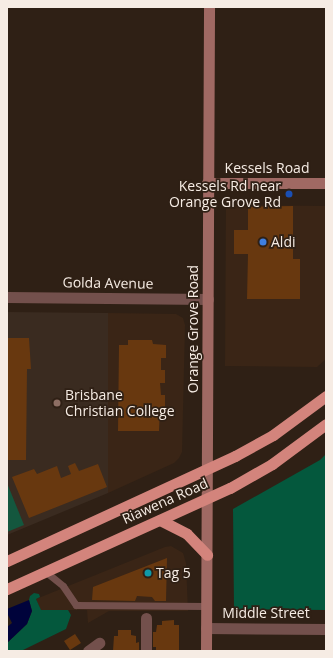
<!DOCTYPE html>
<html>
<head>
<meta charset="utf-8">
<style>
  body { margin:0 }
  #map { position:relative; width:333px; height:658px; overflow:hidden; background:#2f2015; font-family:"Open Sans",sans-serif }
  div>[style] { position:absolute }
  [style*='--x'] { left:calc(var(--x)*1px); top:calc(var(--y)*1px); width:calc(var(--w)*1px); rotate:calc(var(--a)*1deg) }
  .built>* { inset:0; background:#3a2516 }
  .industrial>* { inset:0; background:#3a2b20 }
  .green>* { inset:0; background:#14573e }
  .forest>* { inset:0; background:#04583d }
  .water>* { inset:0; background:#00033b }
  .building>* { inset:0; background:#68380f }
  .service>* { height:7px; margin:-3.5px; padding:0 3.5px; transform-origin:3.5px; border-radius:3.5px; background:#73504c }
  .minor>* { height:11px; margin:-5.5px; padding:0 5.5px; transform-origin:5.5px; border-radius:5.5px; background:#73504c }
  .secondary>* { height:11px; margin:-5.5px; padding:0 5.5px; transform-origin:5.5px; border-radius:5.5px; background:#a06963 }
  .trunk>* { height:11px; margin:-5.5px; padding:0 5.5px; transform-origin:5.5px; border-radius:5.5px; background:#d3847c }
  .dots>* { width:11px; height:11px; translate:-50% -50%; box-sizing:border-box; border:2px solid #2f2015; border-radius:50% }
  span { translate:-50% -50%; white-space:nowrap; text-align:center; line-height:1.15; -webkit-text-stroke:3.5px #2f2015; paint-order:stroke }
  .street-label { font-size:14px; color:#f6ece4 }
  .poi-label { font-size:14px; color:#f6ece4 }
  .right { translate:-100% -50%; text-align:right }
  .left { translate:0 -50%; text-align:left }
  .frame { position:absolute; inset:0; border:8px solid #f6ece4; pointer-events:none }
</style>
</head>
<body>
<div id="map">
  <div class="built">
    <div style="clip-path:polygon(226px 205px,326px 206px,326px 359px,317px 367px,225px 366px)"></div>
    <div style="clip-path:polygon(108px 313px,176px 314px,183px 318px,185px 325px,182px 452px,179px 458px,174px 463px,108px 493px)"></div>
    <div style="clip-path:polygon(171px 546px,183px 553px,186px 563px,188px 611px,109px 611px,88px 623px,87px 610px,40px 610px,36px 599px,165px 547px)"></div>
  </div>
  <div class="industrial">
    <div style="clip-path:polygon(7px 312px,108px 313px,108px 493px,7px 535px)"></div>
  </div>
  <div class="green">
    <div style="clip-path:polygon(7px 483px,24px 525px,7px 532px)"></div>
  </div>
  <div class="forest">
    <div style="clip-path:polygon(326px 454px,326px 610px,234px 609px,233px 509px,320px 460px)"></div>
    <div style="clip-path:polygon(34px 593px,39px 594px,40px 597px,36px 599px,41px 610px,68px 610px,71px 615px,66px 629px,21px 651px,7px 651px,7px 643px,27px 624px,32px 611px,29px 600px,30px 596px)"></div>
  </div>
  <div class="water">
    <div style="clip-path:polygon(29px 600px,32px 611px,27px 624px,7px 643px,7px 627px,12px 623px,7px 613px,7px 609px)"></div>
  </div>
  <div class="building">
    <div style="clip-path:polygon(293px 206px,293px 259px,300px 259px,300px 299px,247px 299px,248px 254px,234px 254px,234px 230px,248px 230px,248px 207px)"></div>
    <div style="clip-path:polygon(7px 338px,29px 338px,31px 369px,27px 369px,26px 460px,7px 460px)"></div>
    <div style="clip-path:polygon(128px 340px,152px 340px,153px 344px,166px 345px,166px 358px,161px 358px,161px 370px,165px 370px,165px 383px,160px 383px,161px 395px,165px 395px,165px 408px,160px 407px,159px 431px,118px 431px,119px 345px,128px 345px)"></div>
    <div style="clip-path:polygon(75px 463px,79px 471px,98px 464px,107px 487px,29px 518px,12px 477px,34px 469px,37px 474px,57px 466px,61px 478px,71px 474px,68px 466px)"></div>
    <div style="clip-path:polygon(167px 558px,166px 601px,155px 601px,152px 597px,137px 596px,135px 601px,92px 600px,93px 587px)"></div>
    <div style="clip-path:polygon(174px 620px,174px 625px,179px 625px,179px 651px,156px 651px,156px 647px,153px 647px,153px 632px,156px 632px,157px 625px,162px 625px,162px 621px)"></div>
    <div style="clip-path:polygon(118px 630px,131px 630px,131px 635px,136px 636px,136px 643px,139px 642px,139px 651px,113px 651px,114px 636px,118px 636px)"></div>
    <div style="clip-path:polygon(75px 634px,81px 643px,70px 650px,64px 641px)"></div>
  </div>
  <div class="service">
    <div style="--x:46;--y:572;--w:22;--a:39"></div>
    <div style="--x:63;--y:586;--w:23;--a:56"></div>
    <div style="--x:76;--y:605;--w:130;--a:0.4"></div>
  </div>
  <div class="minor">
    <div style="--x:7;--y:297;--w:201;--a:0.6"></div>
    <div style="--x:206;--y:628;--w:120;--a:0.5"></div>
    <div style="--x:88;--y:651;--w:14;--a:-36"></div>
    <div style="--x:146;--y:651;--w:33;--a:-90"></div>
  </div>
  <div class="secondary">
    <div style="--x:207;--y:183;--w:119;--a:0"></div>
    <div style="--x:206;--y:651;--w:644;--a:-89.73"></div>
  </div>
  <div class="trunk">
    <div style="--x:160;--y:520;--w:30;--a:27"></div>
    <div style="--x:187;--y:534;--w:29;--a:46"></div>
    <div style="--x:7;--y:561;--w:251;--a:-24.7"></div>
    <div style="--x:235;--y:456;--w:43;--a:-28.9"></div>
    <div style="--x:273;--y:435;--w:66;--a:-36.3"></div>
    <div style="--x:7;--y:589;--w:245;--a:-24.4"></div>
    <div style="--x:230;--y:488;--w:48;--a:-29.7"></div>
    <div style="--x:272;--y:464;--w:67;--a:-36.5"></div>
  </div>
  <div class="dots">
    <div style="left:289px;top:194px;background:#1a4fb4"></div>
    <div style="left:263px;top:242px;background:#3f7fe0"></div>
    <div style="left:57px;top:403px;background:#8d6e63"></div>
    <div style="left:148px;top:573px;background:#0f9aa8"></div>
  </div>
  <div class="street-label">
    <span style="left:267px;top:168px">Kessels Road</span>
    <span style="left:108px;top:283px;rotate:1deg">Golda Avenue</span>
    <span style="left:193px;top:329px;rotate:-90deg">Orange Grove Road</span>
    <span style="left:165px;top:501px;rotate:-24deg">Riawena Road</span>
    <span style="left:266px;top:613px">Middle Street</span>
  </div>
  <div class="poi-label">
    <span class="right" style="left:281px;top:194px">Kessels Rd near<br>Orange Grove Rd</span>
    <span class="left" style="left:271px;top:242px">Aldi</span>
    <span class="left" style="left:65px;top:403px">Brisbane<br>Christian College</span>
    <span class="left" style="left:156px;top:573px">Tag 5</span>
  </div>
  <div class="frame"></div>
</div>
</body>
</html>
